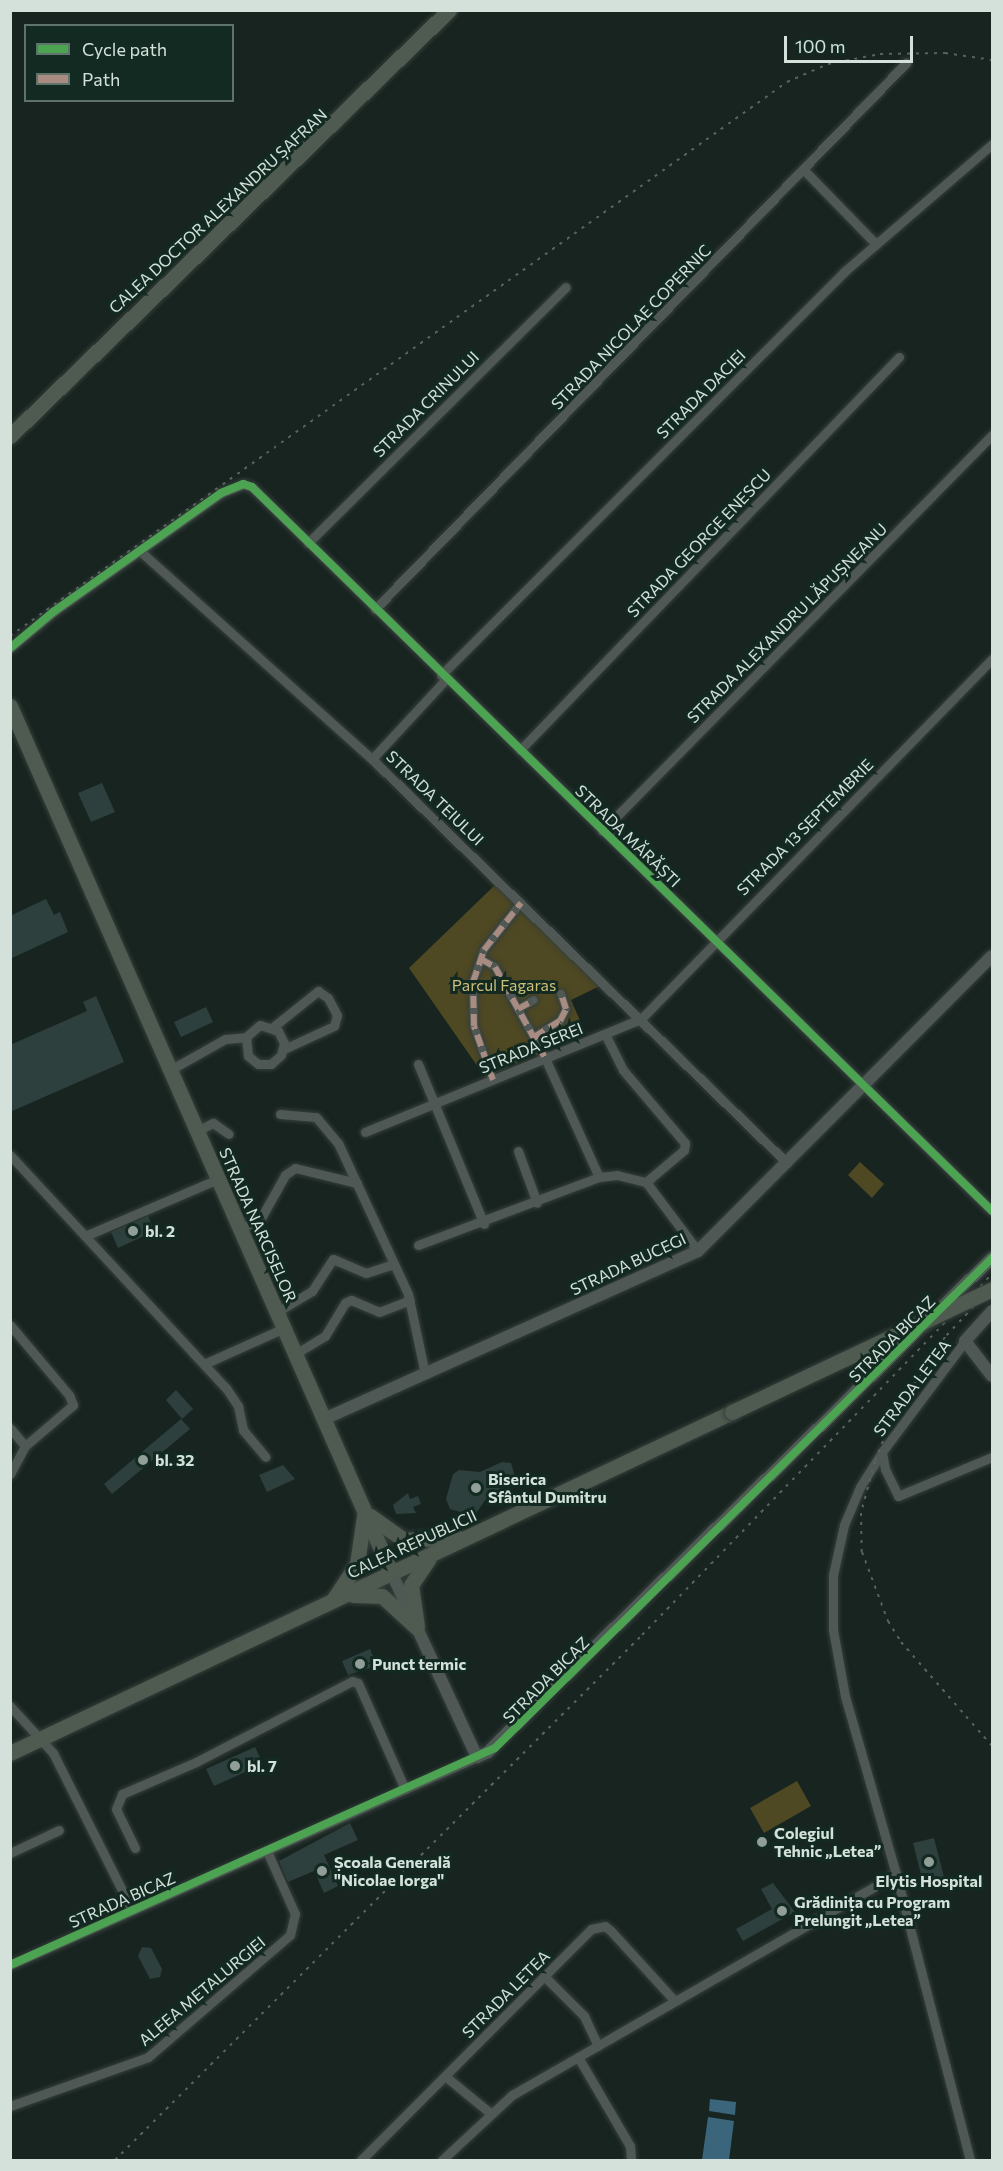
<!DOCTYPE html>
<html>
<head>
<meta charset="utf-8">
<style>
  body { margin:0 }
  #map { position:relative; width:1003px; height:2171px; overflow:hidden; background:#182420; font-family:Commissioner,sans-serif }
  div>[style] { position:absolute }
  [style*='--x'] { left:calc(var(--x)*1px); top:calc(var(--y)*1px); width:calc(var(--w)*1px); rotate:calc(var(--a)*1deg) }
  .green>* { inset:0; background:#4e4823 }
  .water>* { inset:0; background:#3a657b }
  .building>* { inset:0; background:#2d403d }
  .roads { filter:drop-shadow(0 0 2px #353f3b) drop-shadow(0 0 2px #353f3b) }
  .pedestrian>* { height:8px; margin:-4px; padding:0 4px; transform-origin:4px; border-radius:4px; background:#4f5854 }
  .minor>* { height:9px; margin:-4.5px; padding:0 4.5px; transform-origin:4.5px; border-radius:4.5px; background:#4f5854 }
  .tertiary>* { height:12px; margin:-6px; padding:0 6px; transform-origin:6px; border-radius:6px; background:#4f5854 }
  .primary>* { height:15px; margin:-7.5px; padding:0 7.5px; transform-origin:7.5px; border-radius:7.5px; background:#4f5a50 }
  .rail>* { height:2px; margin-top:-1px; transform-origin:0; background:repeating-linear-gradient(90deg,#59625e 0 3px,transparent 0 9px) }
  .bridges { filter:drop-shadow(0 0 2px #353f3b) drop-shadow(0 0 2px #353f3b) }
  .primary-bridge>* { height:15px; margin:-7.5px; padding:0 7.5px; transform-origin:7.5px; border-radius:7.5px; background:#4f5a50 }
  .quiet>* { height:6px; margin-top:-3px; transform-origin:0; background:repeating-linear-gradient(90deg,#a88b81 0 12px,transparent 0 18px) }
  .cycleway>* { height:8px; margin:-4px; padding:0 4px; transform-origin:4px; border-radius:4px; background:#4ca352 }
  .dots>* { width:16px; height:16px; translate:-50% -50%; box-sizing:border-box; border:3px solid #122a21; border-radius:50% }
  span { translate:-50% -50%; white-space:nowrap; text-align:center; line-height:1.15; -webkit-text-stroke:6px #122a21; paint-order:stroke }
  .street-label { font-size:16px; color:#d3e1da }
  .park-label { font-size:16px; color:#cebf76 }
  .poi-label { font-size:16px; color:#d3e1da; font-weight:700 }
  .left { translate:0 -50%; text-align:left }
  .frame { position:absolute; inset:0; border:12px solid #d3e1da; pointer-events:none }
  .legend { position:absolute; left:24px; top:24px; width:210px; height:78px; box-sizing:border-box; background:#122a21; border:2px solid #5f736b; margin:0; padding:8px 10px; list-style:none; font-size:18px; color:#d3e1da }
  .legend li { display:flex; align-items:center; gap:12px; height:30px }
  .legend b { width:30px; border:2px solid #5f736b }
  .scale { position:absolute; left:784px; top:36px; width:129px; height:27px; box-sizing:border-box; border:3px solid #d3e1da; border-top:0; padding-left:8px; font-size:18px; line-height:21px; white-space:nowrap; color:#d3e1da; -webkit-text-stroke:4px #122a21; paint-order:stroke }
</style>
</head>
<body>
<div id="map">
  <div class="green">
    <div style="clip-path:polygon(496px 884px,602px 985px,571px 1000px,586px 1034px,485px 1077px,409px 968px)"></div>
    <div style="clip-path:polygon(860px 1162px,884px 1184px,872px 1198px,848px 1175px)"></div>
    <div style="clip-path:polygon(797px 1781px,811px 1806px,764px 1833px,750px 1808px)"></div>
  </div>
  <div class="water">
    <div style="clip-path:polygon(710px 2099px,736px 2102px,735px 2115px,709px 2111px)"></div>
    <div style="clip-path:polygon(708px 2117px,734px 2121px,729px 2160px,702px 2160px)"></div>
  </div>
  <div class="building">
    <div style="clip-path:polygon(102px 783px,115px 812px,91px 822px,78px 793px)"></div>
    <div style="clip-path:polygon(46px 899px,54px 915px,60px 912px,68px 932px,10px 959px,10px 916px)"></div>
    <div style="clip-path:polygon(96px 996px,124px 1062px,10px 1112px,10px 1045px,87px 1011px,83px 1002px)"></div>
    <div style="clip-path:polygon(206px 1007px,213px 1022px,181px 1037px,174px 1022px)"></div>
    <div style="clip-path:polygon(148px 1216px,155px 1231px,118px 1248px,111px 1232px)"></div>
    <div style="clip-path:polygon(176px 1390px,193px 1409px,182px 1419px,166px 1400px)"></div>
    <div style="clip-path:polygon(181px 1419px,190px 1429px,112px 1494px,104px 1484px)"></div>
    <div style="clip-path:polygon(502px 1462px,511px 1463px,515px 1476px,511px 1485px,488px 1496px,474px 1516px,450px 1509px,446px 1499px,453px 1474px,459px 1470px,480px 1472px)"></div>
    <div style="clip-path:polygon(283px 1465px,295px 1479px,267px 1492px,259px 1475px)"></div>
    <div style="clip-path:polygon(408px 1493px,410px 1499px,418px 1496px,421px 1504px,413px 1507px,416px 1513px,396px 1514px,393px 1505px)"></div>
    <div style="clip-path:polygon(370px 1649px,377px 1666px,348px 1675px,342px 1661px)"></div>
    <div style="clip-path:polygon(255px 1747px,263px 1764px,214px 1786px,206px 1769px)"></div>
    <div style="clip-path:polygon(350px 1823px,358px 1840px,324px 1855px,338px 1886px,324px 1893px,314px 1871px,288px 1882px,279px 1861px)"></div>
    <div style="clip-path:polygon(934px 1838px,945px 1881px,924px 1886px,913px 1843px)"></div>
    <div style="clip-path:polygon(773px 1883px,795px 1912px,743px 1941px,736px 1929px,772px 1909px,761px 1889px)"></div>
    <div style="clip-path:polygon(142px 1947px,151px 1948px,162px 1969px,160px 1977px,150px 1979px,138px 1956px)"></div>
  </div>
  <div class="roads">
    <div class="pedestrian">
      <div style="--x:481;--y:959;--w:16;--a:30"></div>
      <div style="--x:495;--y:967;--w:104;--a:61.2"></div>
      <div style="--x:518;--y:1009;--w:18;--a:-29"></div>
      <div style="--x:534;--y:1037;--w:31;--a:-32"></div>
      <div style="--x:560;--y:1021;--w:13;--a:-63"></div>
      <div style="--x:566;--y:1009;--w:16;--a:-108"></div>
      <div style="--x:493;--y:1080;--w:57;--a:-109.4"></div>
      <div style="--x:474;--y:1026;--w:44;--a:-91.3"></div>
      <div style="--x:473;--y:982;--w:34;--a:-71"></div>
      <div style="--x:484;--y:950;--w:60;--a:-51.8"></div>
    </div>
    <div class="minor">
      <div style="--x:805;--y:171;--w:102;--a:45.8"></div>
      <div style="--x:308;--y:543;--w:363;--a:-44.8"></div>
      <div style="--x:140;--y:551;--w:312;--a:41.9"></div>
      <div style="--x:372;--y:759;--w:579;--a:44.23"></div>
      <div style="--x:375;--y:609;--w:762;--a:-45.8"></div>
      <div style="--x:10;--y:648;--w:56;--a:-39.9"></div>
      <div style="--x:53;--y:612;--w:206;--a:-35.3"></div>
      <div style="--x:221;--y:493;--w:24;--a:-22"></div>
      <div style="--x:243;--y:484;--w:9;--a:18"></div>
      <div style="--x:252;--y:487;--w:1035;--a:44.37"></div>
      <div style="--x:441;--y:675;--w:571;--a:-45"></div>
      <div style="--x:845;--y:271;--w:194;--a:-40.8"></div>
      <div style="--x:520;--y:750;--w:546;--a:-46.04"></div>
      <div style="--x:372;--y:759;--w:109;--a:-47.2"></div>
      <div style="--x:602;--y:831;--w:556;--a:-45.44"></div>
      <div style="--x:273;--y:1027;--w:58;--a:-38.7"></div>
      <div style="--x:318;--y:991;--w:12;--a:35"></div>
      <div style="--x:328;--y:998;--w:19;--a:62"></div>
      <div style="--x:337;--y:1015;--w:11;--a:105"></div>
      <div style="--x:334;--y:1026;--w:55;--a:155.3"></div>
      <div style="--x:605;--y:1034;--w:40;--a:63.4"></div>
      <div style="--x:623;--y:1070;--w:96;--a:49.7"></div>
      <div style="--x:685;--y:1143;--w:7;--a:98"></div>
      <div style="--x:684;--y:1150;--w:50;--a:139.9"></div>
      <div style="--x:545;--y:1058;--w:131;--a:65.6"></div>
      <div style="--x:418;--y:1064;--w:173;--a:67.6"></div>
      <div style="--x:170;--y:1070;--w:63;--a:-29.4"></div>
      <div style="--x:225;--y:1039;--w:21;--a:-5"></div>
      <div style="--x:246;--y:1037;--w:18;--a:-41"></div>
      <div style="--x:260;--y:1025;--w:19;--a:18"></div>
      <div style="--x:278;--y:1031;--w:13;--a:63"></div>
      <div style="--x:284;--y:1043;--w:12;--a:104"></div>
      <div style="--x:281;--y:1055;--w:13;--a:138"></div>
      <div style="--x:271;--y:1064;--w:13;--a:180"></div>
      <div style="--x:258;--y:1064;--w:13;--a:-141"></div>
      <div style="--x:248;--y:1056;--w:19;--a:-96"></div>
      <div style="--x:280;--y:1114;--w:36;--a:5"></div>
      <div style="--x:316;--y:1117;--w:34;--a:50"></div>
      <div style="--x:338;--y:1143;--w:166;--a:65.1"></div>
      <div style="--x:408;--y:1294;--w:82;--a:78"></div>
      <div style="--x:197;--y:1131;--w:18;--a:-27"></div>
      <div style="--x:213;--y:1123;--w:19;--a:35"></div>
      <div style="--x:365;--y:1132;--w:298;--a:-22.3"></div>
      <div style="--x:641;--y:1019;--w:503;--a:-45.73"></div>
      <div style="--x:518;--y:1151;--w:55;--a:69.9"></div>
      <div style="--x:10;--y:1155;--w:318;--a:47.2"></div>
      <div style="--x:226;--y:1388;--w:22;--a:56"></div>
      <div style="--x:238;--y:1406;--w:25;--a:78"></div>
      <div style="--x:243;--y:1430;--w:35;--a:50"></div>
      <div style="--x:240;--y:1229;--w:24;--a:-28"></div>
      <div style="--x:261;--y:1218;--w:49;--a:-60.8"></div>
      <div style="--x:285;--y:1175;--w:12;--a:-35"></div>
      <div style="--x:295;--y:1168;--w:64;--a:13.6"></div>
      <div style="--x:85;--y:1236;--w:145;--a:-23.2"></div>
      <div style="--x:418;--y:1245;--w:193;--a:-20.6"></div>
      <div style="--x:599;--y:1177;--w:18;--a:-6"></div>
      <div style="--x:617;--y:1175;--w:30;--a:14"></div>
      <div style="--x:646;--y:1182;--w:86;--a:53"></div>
      <div style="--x:277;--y:1312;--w:41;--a:-31"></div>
      <div style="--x:312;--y:1291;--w:38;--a:-57"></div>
      <div style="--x:333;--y:1259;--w:36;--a:23"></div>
      <div style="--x:366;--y:1273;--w:28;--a:-18"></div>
      <div style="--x:10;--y:1325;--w:92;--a:49.9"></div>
      <div style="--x:69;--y:1395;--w:11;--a:68"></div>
      <div style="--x:73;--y:1405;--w:63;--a:139.5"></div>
      <div style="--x:25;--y:1446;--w:32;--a:118"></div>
      <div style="--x:965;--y:1341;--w:139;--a:126.8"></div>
      <div style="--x:882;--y:1452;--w:17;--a:80"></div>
      <div style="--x:885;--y:1469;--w:30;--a:64"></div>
      <div style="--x:898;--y:1496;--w:102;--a:-22.5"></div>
      <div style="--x:295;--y:1354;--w:35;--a:-31"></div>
      <div style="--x:325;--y:1336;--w:39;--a:-59"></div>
      <div style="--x:345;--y:1303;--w:7;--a:-27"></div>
      <div style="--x:351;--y:1300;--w:30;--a:23"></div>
      <div style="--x:379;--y:1312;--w:33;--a:-21"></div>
      <div style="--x:204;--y:1364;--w:88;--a:-24.2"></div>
      <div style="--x:10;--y:1428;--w:23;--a:50"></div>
      <div style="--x:10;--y:1706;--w:64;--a:47.5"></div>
      <div style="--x:53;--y:1753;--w:176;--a:63.3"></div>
      <div style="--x:135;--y:1848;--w:43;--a:-116"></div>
      <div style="--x:116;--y:1809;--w:16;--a:-68"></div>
      <div style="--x:122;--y:1794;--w:81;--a:-23.4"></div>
      <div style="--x:196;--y:1762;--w:176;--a:-27.4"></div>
      <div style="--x:352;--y:1681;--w:6;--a:18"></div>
      <div style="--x:358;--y:1683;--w:116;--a:66.1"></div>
      <div style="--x:10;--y:1853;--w:54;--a:-25.1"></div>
      <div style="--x:896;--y:1874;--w:295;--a:75.5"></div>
      <div style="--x:10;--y:1965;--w:511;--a:-24.01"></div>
      <div style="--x:544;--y:1976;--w:57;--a:45"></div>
      <div style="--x:584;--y:2016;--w:33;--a:65"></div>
      <div style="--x:578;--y:2057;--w:103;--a:59.7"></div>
      <div style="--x:630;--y:2146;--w:14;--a:86"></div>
      <div style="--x:445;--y:2076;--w:58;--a:39.4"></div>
      <div style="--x:10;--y:2106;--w:146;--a:-19.5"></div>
      <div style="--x:148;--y:2057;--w:187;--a:-40.7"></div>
      <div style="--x:290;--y:1935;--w:22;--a:-77"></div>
      <div style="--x:295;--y:1914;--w:69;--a:-114"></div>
      <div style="--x:361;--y:2160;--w:326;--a:-45.1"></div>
      <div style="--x:591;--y:1929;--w:14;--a:-12"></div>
      <div style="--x:605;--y:1926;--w:8;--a:40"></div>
      <div style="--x:611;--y:1931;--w:92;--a:47.6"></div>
      <div style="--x:442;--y:2160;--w:96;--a:-42.9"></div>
      <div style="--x:512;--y:2095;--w:443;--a:-29.9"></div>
      <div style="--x:896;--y:1874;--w:185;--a:-106"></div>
      <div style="--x:845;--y:1696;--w:67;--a:-100.3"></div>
      <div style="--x:833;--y:1630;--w:55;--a:-90"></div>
      <div style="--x:833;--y:1575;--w:51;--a:-77.6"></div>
      <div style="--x:844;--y:1525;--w:41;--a:-67.2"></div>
      <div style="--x:860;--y:1487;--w:41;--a:-57.8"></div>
    </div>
    <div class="tertiary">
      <div style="--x:992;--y:1311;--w:40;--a:132"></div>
      <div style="--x:965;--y:1341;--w:44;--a:52.4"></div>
      <div style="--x:324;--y:1419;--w:410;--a:-24.2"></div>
      <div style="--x:698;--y:1251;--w:416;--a:-45.1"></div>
      <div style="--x:392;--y:1574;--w:202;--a:65.1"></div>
      <div style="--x:477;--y:1757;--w:12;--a:-24"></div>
      <div style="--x:488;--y:1752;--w:706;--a:-44.43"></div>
    </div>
    <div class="primary">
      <div style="--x:10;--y:436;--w:612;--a:-44.14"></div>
      <div style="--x:10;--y:706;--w:948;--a:66.25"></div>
      <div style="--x:370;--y:1516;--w:42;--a:35.2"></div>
      <div style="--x:404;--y:1540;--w:53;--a:-3.2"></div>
      <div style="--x:353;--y:1595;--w:29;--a:2"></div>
      <div style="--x:382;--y:1596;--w:47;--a:42.4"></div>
      <div style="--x:333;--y:1600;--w:43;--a:-56.3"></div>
      <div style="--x:357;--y:1564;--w:49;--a:-81.7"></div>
      <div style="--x:417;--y:1626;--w:41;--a:-98.3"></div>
      <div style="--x:411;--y:1585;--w:32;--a:-56"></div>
      <div style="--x:10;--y:1753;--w:798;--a:-25.28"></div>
    </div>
  </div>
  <div class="rail">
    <div style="--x:10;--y:636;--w:954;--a:-35.49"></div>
    <div style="--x:787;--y:82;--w:45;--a:-23.7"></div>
    <div style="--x:828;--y:64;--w:53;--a:-10.9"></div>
    <div style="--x:880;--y:54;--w:65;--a:-0.9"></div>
    <div style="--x:945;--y:53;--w:48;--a:8.5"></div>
    <div style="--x:992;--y:1287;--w:69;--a:133.2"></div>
    <div style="--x:945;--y:1337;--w:95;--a:123.4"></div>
    <div style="--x:893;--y:1416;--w:48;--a:111.8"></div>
    <div style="--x:875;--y:1461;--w:54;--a:105.1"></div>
    <div style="--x:861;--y:1513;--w:39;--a:89"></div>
    <div style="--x:862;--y:1552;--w:74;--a:69.4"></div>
    <div style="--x:888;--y:1621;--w:25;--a:58"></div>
    <div style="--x:901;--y:1642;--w:138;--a:48.8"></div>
    <div style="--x:115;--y:2160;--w:744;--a:-44.89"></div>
    <div style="--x:642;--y:1635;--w:503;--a:-45.89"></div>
  </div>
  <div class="bridges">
    <div class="primary-bridge">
      <div style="--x:732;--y:1412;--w:288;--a:-25.3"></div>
    </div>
  </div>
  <div class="quiet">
    <div style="--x:481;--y:959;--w:16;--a:30"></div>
    <div style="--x:495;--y:967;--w:104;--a:61.2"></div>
    <div style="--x:518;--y:1009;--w:18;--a:-29"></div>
    <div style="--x:534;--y:1037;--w:31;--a:-32"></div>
    <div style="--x:560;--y:1021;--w:13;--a:-63"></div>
    <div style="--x:566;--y:1009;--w:16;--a:-108"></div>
    <div style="--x:493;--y:1080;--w:57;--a:-109.4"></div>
    <div style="--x:474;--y:1026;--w:44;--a:-91.3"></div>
    <div style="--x:473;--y:982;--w:34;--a:-71"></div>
    <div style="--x:484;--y:950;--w:60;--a:-51.8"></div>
  </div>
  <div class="cycleway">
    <div style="--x:10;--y:648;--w:56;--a:-39.9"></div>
    <div style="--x:53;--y:612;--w:206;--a:-35.3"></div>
    <div style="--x:221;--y:493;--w:24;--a:-22"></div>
    <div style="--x:243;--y:484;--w:9;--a:18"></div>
    <div style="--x:252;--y:487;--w:1035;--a:44.37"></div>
    <div style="--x:10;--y:1965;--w:531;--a:-24.1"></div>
    <div style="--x:495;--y:1748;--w:698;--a:-44.59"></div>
  </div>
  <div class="dots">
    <div style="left:133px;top:1231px;background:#929f99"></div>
    <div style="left:143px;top:1460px;background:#929f99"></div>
    <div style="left:476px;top:1488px;background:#929f99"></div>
    <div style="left:360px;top:1664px;background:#929f99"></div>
    <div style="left:235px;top:1766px;background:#929f99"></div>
    <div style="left:762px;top:1842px;background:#929f99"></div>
    <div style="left:929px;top:1862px;background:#929f99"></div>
    <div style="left:322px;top:1871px;background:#929f99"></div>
    <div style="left:782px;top:1911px;background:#929f99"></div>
  </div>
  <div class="street-label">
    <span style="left:218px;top:211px;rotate:-43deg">CALEA DOCTOR ALEXANDRU ȘAFRAN</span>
    <span style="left:631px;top:327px;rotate:-46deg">STRADA NICOLAE COPERNIC</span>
    <span style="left:701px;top:394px;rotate:-45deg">STRADA DACIEI</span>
    <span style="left:426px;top:404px;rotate:-45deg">STRADA CRINULUI</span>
    <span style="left:699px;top:543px;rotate:-46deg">STRADA GEORGE ENESCU</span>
    <span style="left:787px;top:623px;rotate:-45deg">STRADA ALEXANDRU LĂPUȘNEANU</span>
    <span style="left:435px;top:798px;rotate:44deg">STRADA TEIULUI</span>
    <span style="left:805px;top:827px;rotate:-45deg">STRADA 13 SEPTEMBRIE</span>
    <span style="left:628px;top:836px;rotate:44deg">STRADA MĂRĂȘTI</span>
    <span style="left:531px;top:1048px;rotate:-22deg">STRADA SEREI</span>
    <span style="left:258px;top:1225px;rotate:66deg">STRADA NARCISELOR</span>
    <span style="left:628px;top:1264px;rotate:-25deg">STRADA BUCEGI</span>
    <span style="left:892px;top:1339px;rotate:-45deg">STRADA BICAZ</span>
    <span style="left:912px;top:1388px;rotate:-53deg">STRADA LETEA</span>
    <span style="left:412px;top:1544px;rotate:-25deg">CALEA REPUBLICII</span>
    <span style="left:546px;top:1680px;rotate:-45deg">STRADA BICAZ</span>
    <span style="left:122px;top:1900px;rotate:-24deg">STRADA BICAZ</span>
    <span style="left:202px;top:1991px;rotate:-40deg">ALEEA METALURGIEI</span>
    <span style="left:506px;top:1994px;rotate:-45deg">STRADA LETEA</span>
  </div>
  <div class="park-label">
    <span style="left:504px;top:985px">Parcul Fagaras</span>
  </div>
  <div class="poi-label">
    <span class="left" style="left:145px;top:1231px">bl. 2</span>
    <span class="left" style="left:155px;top:1460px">bl. 32</span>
    <span class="left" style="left:488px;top:1488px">Biserica<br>Sfântul Dumitru</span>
    <span class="left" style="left:372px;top:1664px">Punct termic</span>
    <span class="left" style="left:247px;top:1766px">bl. 7</span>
    <span class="left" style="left:774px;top:1842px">Colegiul<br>Tehnic „Letea”</span>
    <span class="left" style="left:334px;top:1871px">Școala Generală<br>"Nicolae Iorga"</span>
    <span style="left:929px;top:1881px">Elytis Hospital</span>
    <span class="left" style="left:794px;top:1911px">Grădinița cu Program<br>Prelungit „Letea”</span>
  </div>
  <div class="frame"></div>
  <ul class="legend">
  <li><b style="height:8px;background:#4ca352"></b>Cycle path</li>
  <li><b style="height:8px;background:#a88b81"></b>Path</li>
  </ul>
  <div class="scale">100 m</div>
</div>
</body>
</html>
